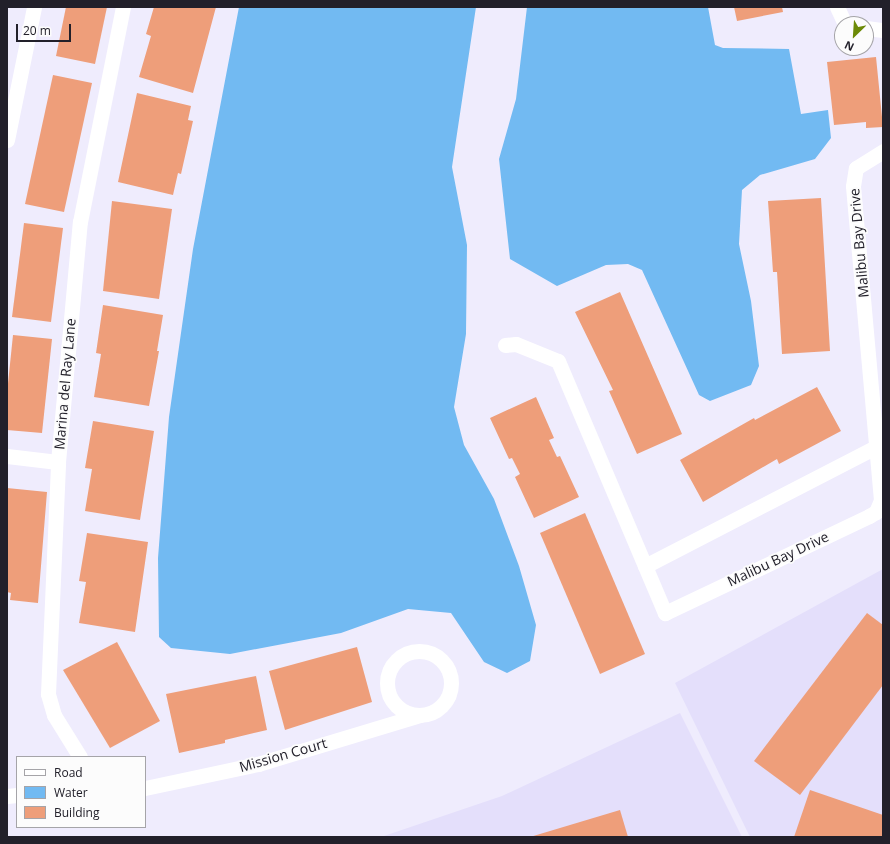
<!DOCTYPE html>
<html>
<head>
<meta charset="utf-8">
<style>
  body { margin:0 }
  #map { position:relative; width:890px; height:844px; overflow:hidden; background:#efecfd; font-family:"Open Sans",sans-serif }
  div>[style] { position:absolute }
  [style*='--x'] { left:calc(var(--x)*1px); top:calc(var(--y)*1px); width:calc(var(--w)*1px); rotate:calc(var(--a)*1deg) }
  .built>* { inset:0; background:#e4dffb }
  .water>* { inset:0; background:#72baf2 }
  .building>* { inset:0; background:#ee9e7a }
  .street>* { height:15px; margin:-7.5px; padding:0 7.5px; transform-origin:7.5px; border-radius:7.5px; background:#fff }
  .street>.ring { margin:-7.5px; padding:0; box-sizing:content-box; background:none; border:15px solid #fff; border-radius:50% }
  span { translate:-50% -50%; white-space:nowrap; text-align:center; line-height:1.15; -webkit-text-stroke:3.5px #fcfcfc; paint-order:stroke }
  .street-label { font-size:14px; color:#22202a }
  .frame { position:absolute; inset:0; border:8px solid #22202a; pointer-events:none }
  .legend { position:absolute; left:16px; top:756px; width:130px; height:72px; box-sizing:border-box; background:#fcfcfc; border:1px solid #a5a4a8; margin:0; padding:5px 7px; list-style:none; font-size:12px; color:#22202a }
  .legend li { display:flex; align-items:center; gap:8px; height:20px }
  .legend b { width:20px; border:1px solid #a5a4a8 }
  .north { position:absolute; left:834px; top:16px; width:40px; height:40px; box-sizing:border-box; background:#fcfcfc; border:1px solid #a5a4a8; border-radius:50%; rotate:205deg; font-size:11px; font-weight:700; line-height:16px; text-align:center; color:#22202a }
  .north::after { content:''; display:block; margin:auto; width:14px; height:18px; background:#6c8a07; clip-path:polygon(50% 0,100% 100%,50% 72%,0 100%) }
  .scale { position:absolute; left:16px; top:24px; width:55px; height:18px; box-sizing:border-box; border:2px solid #22202a; border-top:0; padding-left:5px; font-size:12px; line-height:14px; white-space:nowrap; color:#22202a; -webkit-text-stroke:3px #fcfcfc; paint-order:stroke }
</style>
</head>
<body>
<div id="map">
  <div class="built">
    <div style="clip-path:polygon(883px 569px,883px 837px,750px 837px,675px 683px)"></div>
    <div style="clip-path:polygon(680px 713px,742px 837px,381px 837px,502px 796px)"></div>
  </div>
  <div class="water">
    <div style="clip-path:polygon(239px 7px,476px 7px,452px 167px,467px 245px,466px 334px,454px 407px,464px 445px,494px 499px,519px 566px,536px 625px,530px 661px,507px 673px,484px 662px,451px 613px,408px 609px,341px 633px,230px 654px,171px 648px,159px 637px,158px 558px,169px 417px,193px 249px)"></div>
    <div style="clip-path:polygon(527px 7px,708px 7px,715px 45px,723px 48px,789px 49px,801px 114px,828px 110px,831px 138px,815px 159px,760px 175px,742px 190px,739px 244px,751px 301px,759px 366px,751px 385px,710px 401px,699px 395px,642px 270px,628px 264px,606px 265px,557px 286px,510px 259px,499px 159px,516px 99px)"></div>
  </div>
  <div class="building">
    <div style="clip-path:polygon(66px 7px,107px 7px,95px 64px,56px 56px)"></div>
    <div style="clip-path:polygon(154px 7px,216px 7px,193px 93px,139px 77px,151px 36px,146px 34px)"></div>
    <div style="clip-path:polygon(734px 7px,782px 7px,783px 12px,737px 21px)"></div>
    <div style="clip-path:polygon(876px 57px,883px 127px,866px 128px,866px 122px,834px 125px,827px 62px)"></div>
    <div style="clip-path:polygon(53px 75px,92px 83px,64px 212px,25px 204px)"></div>
    <div style="clip-path:polygon(137px 93px,191px 106px,188px 120px,193px 121px,181px 174px,178px 173px,173px 195px,118px 182px)"></div>
    <div style="clip-path:polygon(821px 198px,830px 351px,782px 354px,777px 272px,773px 272px,768px 201px)"></div>
    <div style="clip-path:polygon(112px 201px,172px 209px,159px 299px,103px 291px)"></div>
    <div style="clip-path:polygon(24px 223px,63px 228px,51px 322px,12px 317px)"></div>
    <div style="clip-path:polygon(620px 292px,682px 434px,637px 454px,609px 391px,613px 390px,575px 312px)"></div>
    <div style="clip-path:polygon(103px 305px,163px 315px,157px 351px,159px 351px,149px 406px,94px 397px,101px 354px,96px 353px)"></div>
    <div style="clip-path:polygon(13px 335px,52px 339px,42px 433px,7px 430px,7px 393px)"></div>
    <div style="clip-path:polygon(817px 387px,841px 431px,779px 464px,777px 459px,703px 502px,680px 460px,754px 418px,755px 420px)"></div>
    <div style="clip-path:polygon(536px 397px,554px 438px,549px 440px,557px 457px,560px 456px,579px 497px,534px 518px,515px 477px,520px 474px,512px 458px,509px 459px,490px 418px)"></div>
    <div style="clip-path:polygon(93px 421px,154px 431px,140px 520px,85px 511px,92px 469px,85px 468px)"></div>
    <div style="clip-path:polygon(7px 488px,47px 492px,38px 603px,10px 600px,11px 593px,7px 592px)"></div>
    <div style="clip-path:polygon(585px 513px,645px 654px,600px 674px,540px 533px)"></div>
    <div style="clip-path:polygon(87px 533px,148px 542px,135px 632px,79px 623px,86px 582px,79px 581px)"></div>
    <div style="clip-path:polygon(867px 613px,883px 625px,883px 685px,800px 795px,754px 761px)"></div>
    <div style="clip-path:polygon(117px 642px,160px 721px,110px 748px,63px 670px)"></div>
    <div style="clip-path:polygon(357px 647px,372px 702px,285px 730px,269px 671px)"></div>
    <div style="clip-path:polygon(256px 676px,267px 730px,225px 740px,225px 743px,179px 753px,166px 694px)"></div>
    <div style="clip-path:polygon(810px 790px,883px 815px,883px 837px,794px 837px)"></div>
    <div style="clip-path:polygon(620px 810px,628px 837px,530px 837px)"></div>
  </div>
  <div class="street">
    <div style="--x:837;--y:7;--w:19;--a:65"></div>
    <div style="--x:866;--y:28;--w:17;--a:7"></div>
    <div style="--x:7;--y:140;--w:136;--a:-78.5"></div>
    <div style="--x:505;--y:345;--w:11;--a:-5"></div>
    <div style="--x:516;--y:344;--w:45;--a:22"></div>
    <div style="--x:558;--y:361;--w:274;--a:67"></div>
    <div style="--x:665;--y:613;--w:226;--a:-25.4"></div>
    <div style="--x:869;--y:516;--w:8;--a:-30"></div>
    <div style="--x:876;--y:512;--w:13;--a:-67"></div>
    <div style="--x:881;--y:500;--w:315;--a:-95.1"></div>
    <div style="--x:853;--y:186;--w:18;--a:-81"></div>
    <div style="--x:856;--y:168;--w:32;--a:-32"></div>
    <div style="--x:7;--y:456;--w:51;--a:6.7"></div>
    <div style="--x:645;--y:566;--w:261;--a:-27.3"></div>
    <div class="ring" style="left:387px;top:651px;width:49px;height:49px"></div>
    <div style="--x:80;--y:757;--w:49;--a:-121.8"></div>
    <div style="--x:54;--y:715;--w:22;--a:-106"></div>
    <div style="--x:48;--y:694;--w:232;--a:-87.5"></div>
    <div style="--x:58;--y:462;--w:241;--a:-84.8"></div>
    <div style="--x:80;--y:222;--w:219;--a:-78.7"></div>
    <div style="--x:145;--y:788;--w:116;--a:-12"></div>
    <div style="--x:258;--y:764;--w:169;--a:-16.8"></div>
    <div style="--x:7;--y:796;--w:10;--a:-6"></div>
  </div>
  <div class="street-label">
    <span style="left:859px;top:243px;rotate:-95deg">Malibu Bay Drive</span>
    <span style="left:65px;top:384px;rotate:-85deg">Marina del Ray Lane</span>
    <span style="left:778px;top:559px;rotate:-25deg">Malibu Bay Drive</span>
    <span style="left:283px;top:755px;rotate:-16deg">Mission Court</span>
  </div>
  <div class="frame"></div>
  <ul class="legend">
  <li><b style="height:5px;background:#fff"></b>Road</li>
  <li><b style="height:11px;background:#72baf2"></b>Water</li>
  <li><b style="height:11px;background:#ee9e7a"></b>Building</li>
  </ul>
  <div class="north">N</div>
  <div class="scale">20 m</div>
</div>
</body>
</html>
